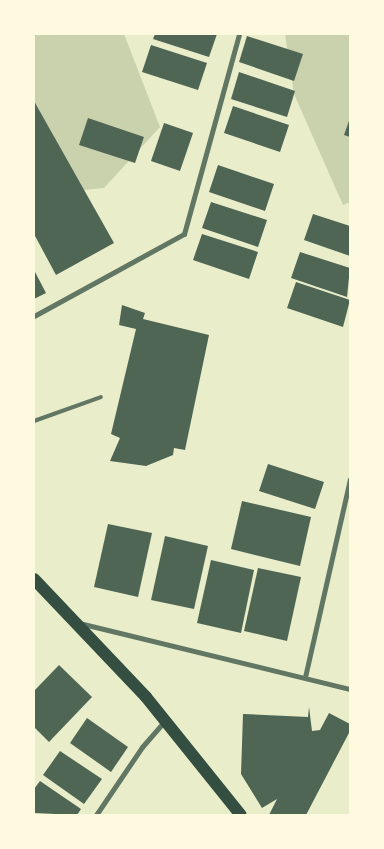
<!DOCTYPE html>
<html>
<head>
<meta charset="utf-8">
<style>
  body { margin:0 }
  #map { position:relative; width:384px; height:849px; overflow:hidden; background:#e9edc9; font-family:"Varela Round",sans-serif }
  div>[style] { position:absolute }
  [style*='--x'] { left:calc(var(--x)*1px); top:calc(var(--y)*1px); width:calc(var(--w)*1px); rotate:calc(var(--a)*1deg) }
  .green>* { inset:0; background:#cad2ad }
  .building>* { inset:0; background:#4f6655 }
  .service>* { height:4px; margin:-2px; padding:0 2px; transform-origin:2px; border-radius:2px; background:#617663 }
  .minor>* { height:5px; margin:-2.5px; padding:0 2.5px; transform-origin:2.5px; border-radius:2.5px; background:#617663 }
  .primary>* { height:12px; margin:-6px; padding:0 6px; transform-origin:6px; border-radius:6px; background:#344e41 }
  span { translate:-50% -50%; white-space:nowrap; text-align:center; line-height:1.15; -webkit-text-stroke:5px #fefae0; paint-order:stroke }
  .frame { position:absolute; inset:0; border:35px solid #fefae0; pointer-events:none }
</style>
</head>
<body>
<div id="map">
  <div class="green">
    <div style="clip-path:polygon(34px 34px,124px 34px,160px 127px,104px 188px,34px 195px)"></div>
    <div style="clip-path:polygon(285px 34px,350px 34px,350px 202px,343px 205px,294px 94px)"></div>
  </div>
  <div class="building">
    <div style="clip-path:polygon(155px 34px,217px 34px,209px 57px,153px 39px)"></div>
    <div style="clip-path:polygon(247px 36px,303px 54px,294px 81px,239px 62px)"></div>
    <div style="clip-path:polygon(151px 45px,207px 63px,198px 90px,142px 72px)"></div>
    <div style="clip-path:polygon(239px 72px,295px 91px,287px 117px,231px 99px)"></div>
    <div style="clip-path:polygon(34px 101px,114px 243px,56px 275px,34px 234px)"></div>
    <div style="clip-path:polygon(233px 106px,289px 125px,280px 152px,224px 133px)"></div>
    <div style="clip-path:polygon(88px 118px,144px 137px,135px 163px,79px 145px)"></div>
    <div style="clip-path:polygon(350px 118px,350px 137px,344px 135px)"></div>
    <div style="clip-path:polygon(164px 123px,193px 133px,180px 171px,151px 161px)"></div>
    <div style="clip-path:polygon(218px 165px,274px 184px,265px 211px,209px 192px)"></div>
    <div style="clip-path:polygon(211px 202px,267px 220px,258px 247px,202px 228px)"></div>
    <div style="clip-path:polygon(313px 214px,350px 226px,350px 256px,304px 240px)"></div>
    <div style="clip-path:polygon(202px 234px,258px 252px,249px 279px,193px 260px)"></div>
    <div style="clip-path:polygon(300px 252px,350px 268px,347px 297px,291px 278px)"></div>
    <div style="clip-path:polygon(34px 270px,46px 293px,34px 299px)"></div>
    <div style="clip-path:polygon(296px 282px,350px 300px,343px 327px,287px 308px)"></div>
    <div style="clip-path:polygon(122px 305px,145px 313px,143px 319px,209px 335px,185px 450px,174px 448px,173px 455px,146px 466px,110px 461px,120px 438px,111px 434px,136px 329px,119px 325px)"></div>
    <div style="clip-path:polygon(268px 464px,324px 482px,315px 509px,259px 491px)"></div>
    <div style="clip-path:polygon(242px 501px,311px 517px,300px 566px,231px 549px)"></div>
    <div style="clip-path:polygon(108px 524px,152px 533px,138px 597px,94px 587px)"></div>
    <div style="clip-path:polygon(165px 536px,208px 546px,194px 609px,151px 600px)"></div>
    <div style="clip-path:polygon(211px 560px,254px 570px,241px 633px,197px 623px)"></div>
    <div style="clip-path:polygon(258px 568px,301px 577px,287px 641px,244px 631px)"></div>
    <div style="clip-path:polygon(59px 665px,92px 697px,49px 742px,34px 727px,34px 691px)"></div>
    <div style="clip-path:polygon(309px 707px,312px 731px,320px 730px,329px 713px,350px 724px,350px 731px,306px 815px,269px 815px,277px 799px,262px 808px,241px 774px,243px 714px,308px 717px)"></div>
    <div style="clip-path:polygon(87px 718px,128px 747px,111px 772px,70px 743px)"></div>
    <div style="clip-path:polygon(60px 751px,102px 779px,84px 804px,43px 775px)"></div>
    <div style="clip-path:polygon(40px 781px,81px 809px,77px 815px,34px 813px,34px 789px)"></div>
  </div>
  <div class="service">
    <div style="--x:34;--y:421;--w:71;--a:-19.7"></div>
  </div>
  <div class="minor">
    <div style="--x:34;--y:316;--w:171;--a:-28.7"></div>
    <div style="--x:184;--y:234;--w:207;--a:-74.6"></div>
    <div style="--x:79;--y:623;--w:279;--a:13.7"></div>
    <div style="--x:305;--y:677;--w:203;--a:-77.2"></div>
    <div style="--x:96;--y:815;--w:82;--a:-55.9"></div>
    <div style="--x:142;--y:747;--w:35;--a:-49"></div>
  </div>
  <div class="primary">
    <div style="--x:34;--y:579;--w:163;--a:46.5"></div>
    <div style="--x:146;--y:697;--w:151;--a:51.2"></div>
  </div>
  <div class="frame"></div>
</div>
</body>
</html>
